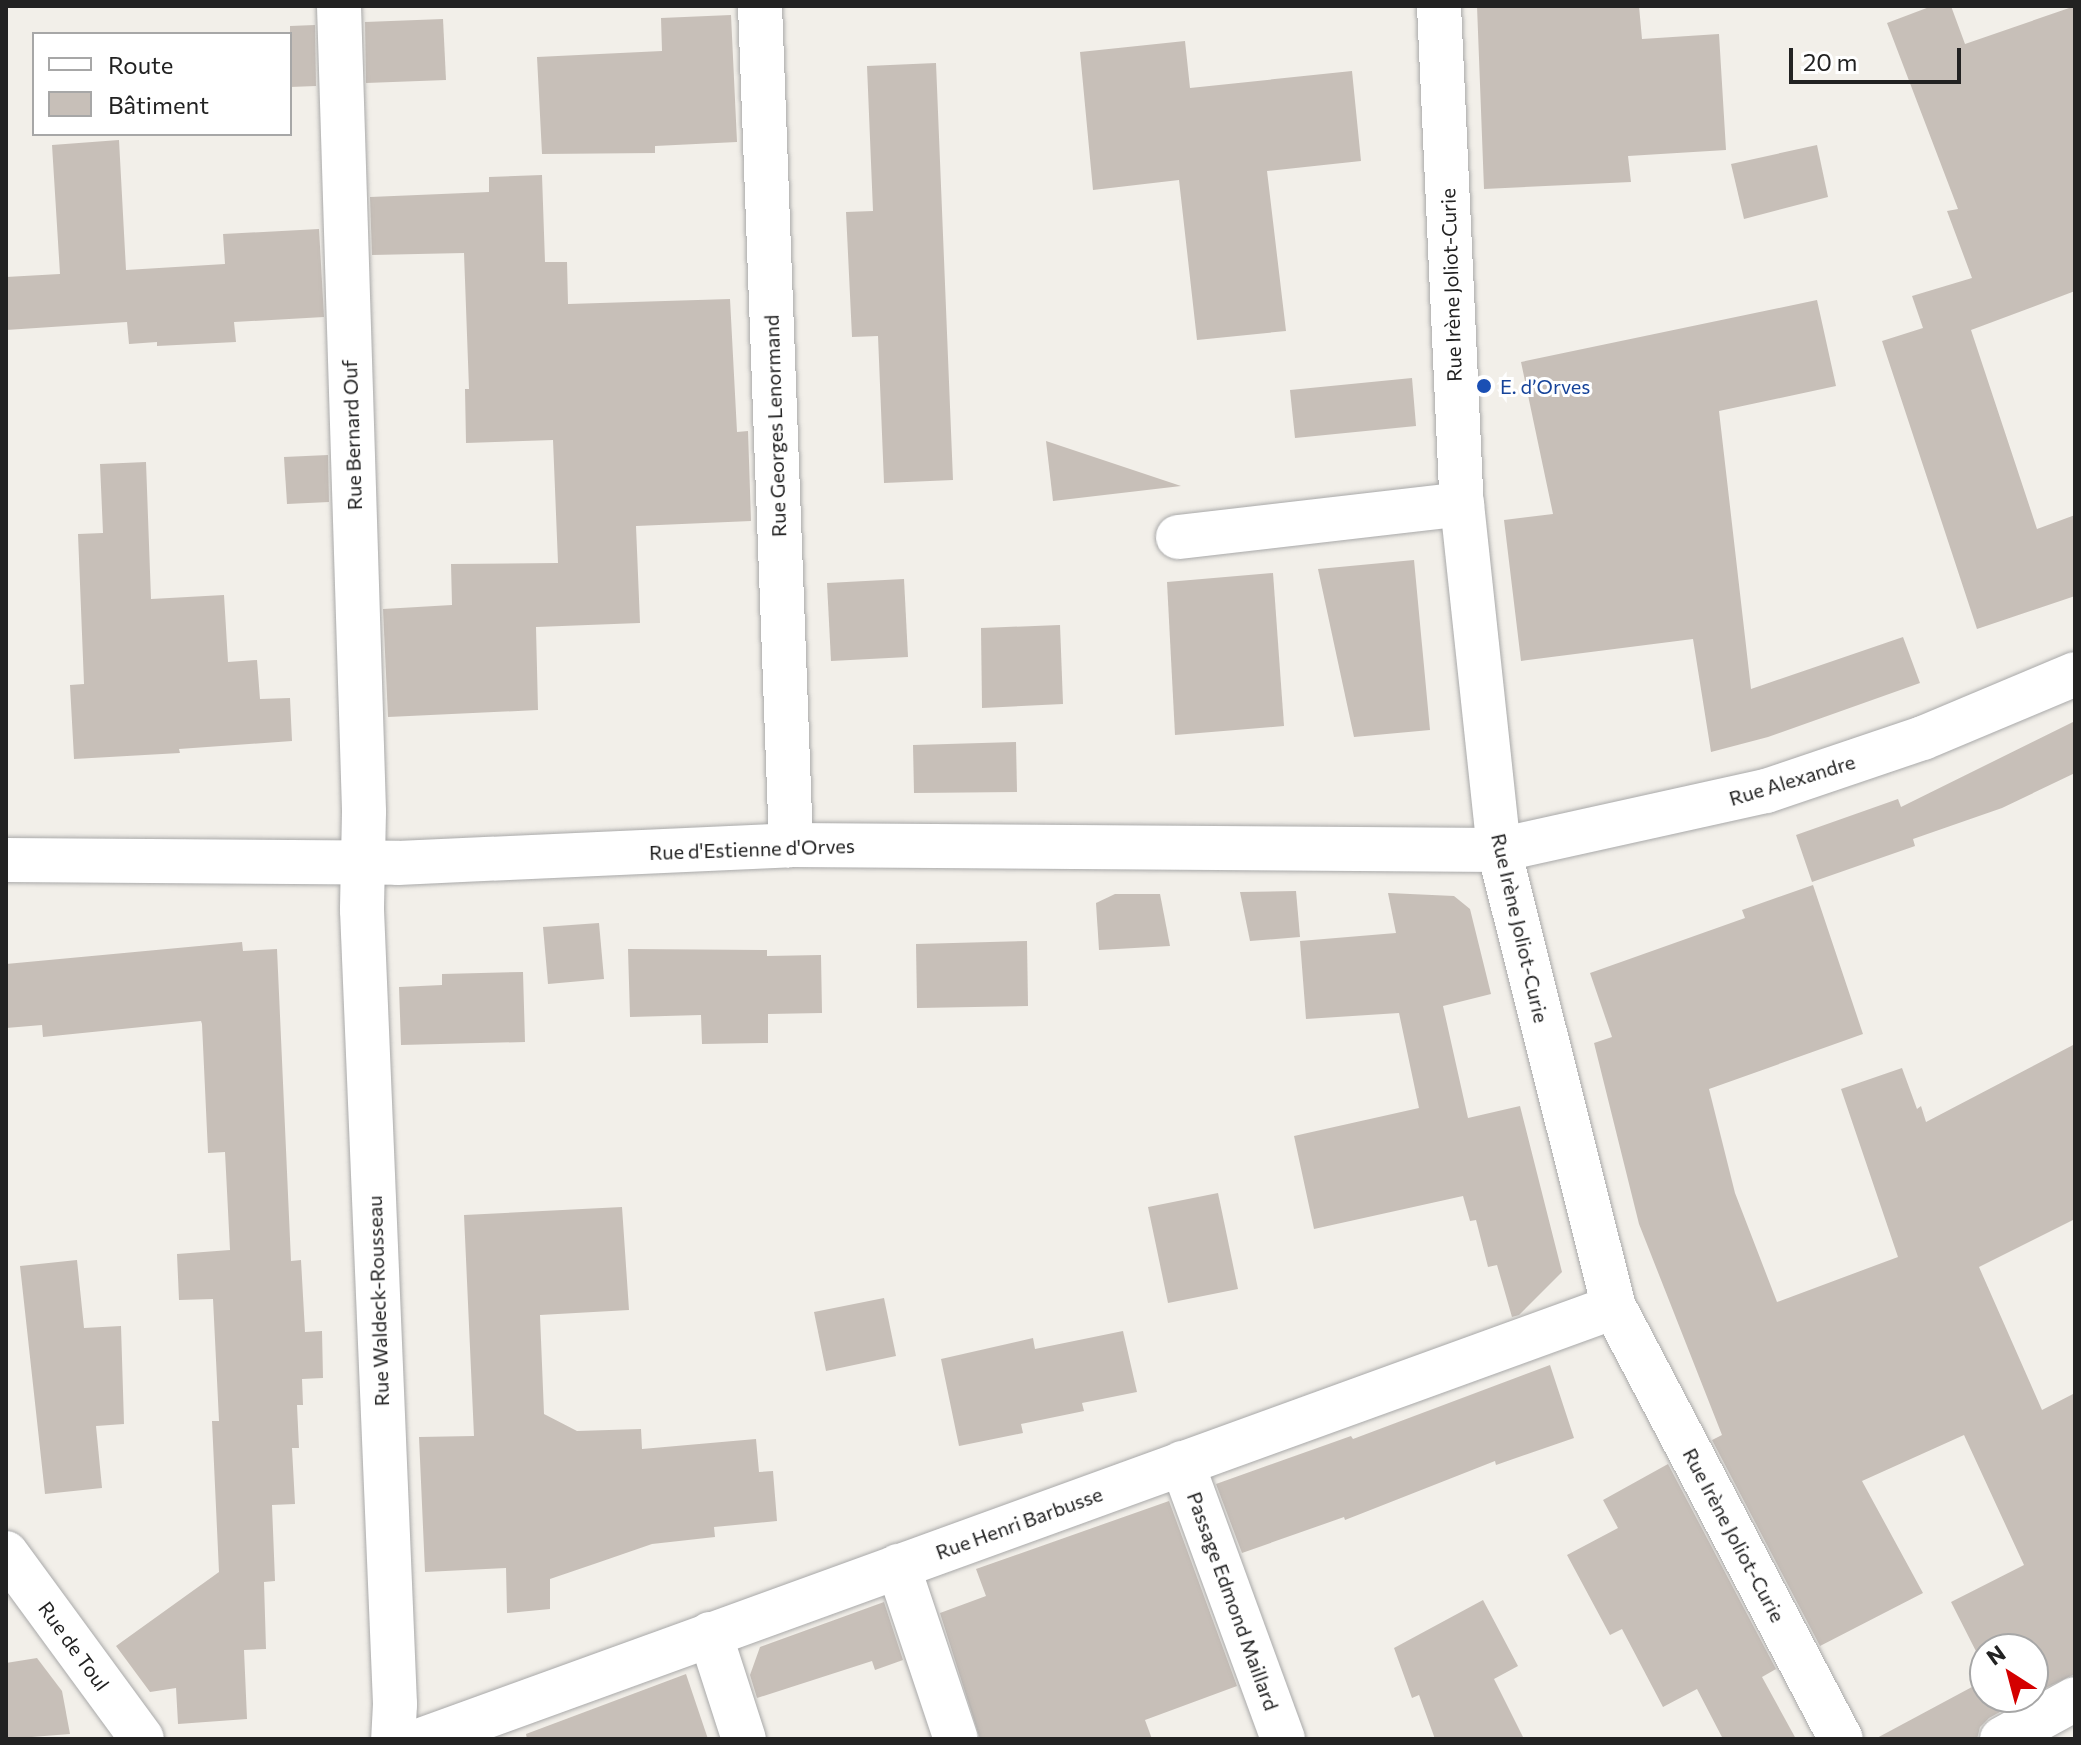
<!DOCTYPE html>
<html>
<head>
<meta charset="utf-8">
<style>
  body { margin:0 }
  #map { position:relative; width:2081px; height:1745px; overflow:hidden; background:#f2efe9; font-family:Commissioner,sans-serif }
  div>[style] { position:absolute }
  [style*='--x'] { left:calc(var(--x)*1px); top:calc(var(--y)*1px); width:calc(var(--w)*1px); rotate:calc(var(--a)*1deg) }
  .building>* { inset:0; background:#c7bfb8 }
  .roads { filter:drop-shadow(0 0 2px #a9a9a9) drop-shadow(0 0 2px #a9a9a9) }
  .minor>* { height:44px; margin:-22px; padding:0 22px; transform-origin:22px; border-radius:22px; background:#fff }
  .dots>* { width:22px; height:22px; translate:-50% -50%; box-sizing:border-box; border:4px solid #fff; border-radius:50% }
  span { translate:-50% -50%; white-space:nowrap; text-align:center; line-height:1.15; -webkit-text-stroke:6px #fff; paint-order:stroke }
  .street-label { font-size:20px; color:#222 }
  .transit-label { font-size:20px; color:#164399 }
  .left { translate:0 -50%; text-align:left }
  .frame { position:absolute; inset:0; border:8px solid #222; pointer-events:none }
  .legend { position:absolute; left:32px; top:32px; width:260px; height:104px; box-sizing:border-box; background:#fff; border:2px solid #a7a7a7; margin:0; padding:10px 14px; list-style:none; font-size:24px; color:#222 }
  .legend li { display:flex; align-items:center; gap:16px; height:40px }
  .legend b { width:40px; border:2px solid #a7a7a7 }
  .north { position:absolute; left:1969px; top:1633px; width:80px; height:80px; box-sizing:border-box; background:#fff; border:2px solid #a7a7a7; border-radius:50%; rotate:324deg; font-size:22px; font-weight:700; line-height:32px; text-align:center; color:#222 }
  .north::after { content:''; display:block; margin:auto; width:28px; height:36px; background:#d40000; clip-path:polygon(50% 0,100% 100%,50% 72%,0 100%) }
  .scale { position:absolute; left:1789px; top:48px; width:172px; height:36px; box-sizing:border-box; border:4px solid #222; border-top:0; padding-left:10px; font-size:24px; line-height:28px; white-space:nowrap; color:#222; -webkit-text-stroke:6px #fff; paint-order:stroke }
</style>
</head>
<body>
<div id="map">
  <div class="building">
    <div style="clip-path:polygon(1477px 6px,1639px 6px,1642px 39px,1719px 34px,1726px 150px,1628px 156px,1631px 182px,1484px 189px)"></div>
    <div style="clip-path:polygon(1932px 6px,1951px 6px,1965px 44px,2075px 6px,2075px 291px,1971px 330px,2037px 529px,2075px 515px,2075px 596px,1977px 629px,1882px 341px,1923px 328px,1912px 296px,1972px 278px,1947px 211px,1958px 209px,1887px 23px)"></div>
    <div style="clip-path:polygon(731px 15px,737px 142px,655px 146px,655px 153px,542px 154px,537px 57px,662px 51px,661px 18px)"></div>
    <div style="clip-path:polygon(443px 19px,446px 80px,366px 83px,365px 22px)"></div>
    <div style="clip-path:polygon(315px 25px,316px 86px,290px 87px,290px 26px)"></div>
    <div style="clip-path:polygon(1185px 41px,1190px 88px,1352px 71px,1361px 161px,1267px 171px,1286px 331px,1197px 340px,1179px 180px,1093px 190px,1080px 52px)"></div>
    <div style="clip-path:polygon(936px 63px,953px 480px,884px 483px,878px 336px,852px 337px,846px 212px,873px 211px,867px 66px)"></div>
    <div style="clip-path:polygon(119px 140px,126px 270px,225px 264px,223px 234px,319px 229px,324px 317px,234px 322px,236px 342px,157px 346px,157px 342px,129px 344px,127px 322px,6px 330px,6px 277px,60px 274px,52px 145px)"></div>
    <div style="clip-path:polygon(1817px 145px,1828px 197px,1744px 219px,1731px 164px)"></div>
    <div style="clip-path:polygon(542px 175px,545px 262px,567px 262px,568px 304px,730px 299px,737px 432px,748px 431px,751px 521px,636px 526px,640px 623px,536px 627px,538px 710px,388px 717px,383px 609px,452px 605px,451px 564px,558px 563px,553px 440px,466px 443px,465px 389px,469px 389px,464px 253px,372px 255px,370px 197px,489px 192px,489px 177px)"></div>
    <div style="clip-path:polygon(1817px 300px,1836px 386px,1719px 411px,1751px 689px,1903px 637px,1920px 683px,1768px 737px,1711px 752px,1693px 639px,1521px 661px,1504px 520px,1553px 514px,1521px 362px)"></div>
    <div style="clip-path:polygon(1412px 378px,1416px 426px,1295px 438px,1290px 390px)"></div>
    <div style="clip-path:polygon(1046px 441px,1181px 486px,1053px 501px)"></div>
    <div style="clip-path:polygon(328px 455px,329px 502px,287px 504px,284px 457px)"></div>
    <div style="clip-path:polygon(146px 462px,151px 599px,224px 595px,228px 662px,257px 660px,260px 699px,290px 698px,292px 741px,179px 749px,180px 753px,74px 759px,70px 685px,84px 684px,78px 534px,103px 533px,100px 464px)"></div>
    <div style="clip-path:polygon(1414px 560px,1430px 730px,1354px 737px,1318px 569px)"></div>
    <div style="clip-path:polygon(1273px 573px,1284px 726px,1175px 735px,1167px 582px)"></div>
    <div style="clip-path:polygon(904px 579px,908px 657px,831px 661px,827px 583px)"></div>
    <div style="clip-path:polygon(1060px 625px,1063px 704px,982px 708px,981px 628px)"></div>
    <div style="clip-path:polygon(2075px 721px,2075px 773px,2002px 808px,1913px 839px,1915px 846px,1812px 882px,1796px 835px,1898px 799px,1901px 807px)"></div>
    <div style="clip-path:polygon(1016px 742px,1017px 792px,914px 793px,913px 745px)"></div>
    <div style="clip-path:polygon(1813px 885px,1863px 1034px,1709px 1089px,1735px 1193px,1777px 1302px,1898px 1257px,1841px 1089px,1902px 1068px,1917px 1109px,1921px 1106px,1926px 1122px,2075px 1044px,2075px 1219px,1979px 1267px,2042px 1410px,2075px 1393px,2075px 1674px,2033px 1694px,2033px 1649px,1985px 1649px,1985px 1669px,1951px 1602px,2024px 1565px,1964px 1435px,1862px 1481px,1923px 1593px,1820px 1646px,1712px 1440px,1722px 1435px,1639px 1224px,1594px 1043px,1612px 1037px,1590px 973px,1745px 918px,1742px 910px)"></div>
    <div style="clip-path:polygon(1296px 891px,1300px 937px,1250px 941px,1240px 892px)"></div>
    <div style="clip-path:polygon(1388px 893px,1454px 896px,1470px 909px,1491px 994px,1443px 1006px,1468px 1118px,1520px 1106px,1562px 1272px,1519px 1315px,1512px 1317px,1497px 1265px,1488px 1267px,1476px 1220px,1470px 1221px,1463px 1196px,1314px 1229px,1294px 1136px,1419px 1108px,1399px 1013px,1306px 1019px,1300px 941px,1396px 933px)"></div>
    <div style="clip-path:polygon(1115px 894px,1160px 894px,1170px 946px,1099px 950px,1096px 903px)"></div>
    <div style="clip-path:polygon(599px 923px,604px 979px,548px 984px,543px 927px)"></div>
    <div style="clip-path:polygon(1027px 941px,1028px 1006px,917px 1008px,916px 944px)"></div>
    <div style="clip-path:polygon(242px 942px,243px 951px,277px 949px,291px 1261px,301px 1260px,305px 1332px,322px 1331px,323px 1378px,302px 1379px,303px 1405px,297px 1405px,299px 1448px,292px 1448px,295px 1504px,272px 1505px,275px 1581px,264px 1582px,266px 1649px,244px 1650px,247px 1719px,178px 1724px,176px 1688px,150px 1692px,116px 1646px,219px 1572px,212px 1421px,219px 1421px,213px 1299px,179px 1300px,177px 1254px,230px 1250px,225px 1152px,208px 1153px,202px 1024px,201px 1021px,43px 1037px,42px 1025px,6px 1028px,6px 964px)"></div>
    <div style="clip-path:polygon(628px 949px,767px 950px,767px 956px,821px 955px,822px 1013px,768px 1014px,768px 1043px,702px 1044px,701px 1015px,630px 1017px)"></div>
    <div style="clip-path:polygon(523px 972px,525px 1042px,401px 1045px,399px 987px,442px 985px,442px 974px)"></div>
    <div style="clip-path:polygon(1218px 1193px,1238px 1289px,1168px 1303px,1148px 1207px)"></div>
    <div style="clip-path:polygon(622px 1207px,629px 1310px,540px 1315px,544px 1414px,577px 1431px,641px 1429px,642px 1449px,756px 1439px,759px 1472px,773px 1471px,777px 1521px,714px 1527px,715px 1537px,652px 1544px,597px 1563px,550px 1579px,550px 1609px,507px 1613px,506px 1568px,425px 1572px,419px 1437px,474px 1436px,464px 1215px)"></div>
    <div style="clip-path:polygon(77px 1260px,84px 1328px,121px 1326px,124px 1424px,96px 1426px,102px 1488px,45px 1494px,20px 1266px)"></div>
    <div style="clip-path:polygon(884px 1298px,896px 1356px,826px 1371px,814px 1312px)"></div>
    <div style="clip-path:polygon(1123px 1331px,1137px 1392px,1082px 1403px,1084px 1411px,1021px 1424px,1023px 1433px,959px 1446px,941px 1359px,1033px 1338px,1035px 1349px)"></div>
    <div style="clip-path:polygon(1550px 1365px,1574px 1438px,1496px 1465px,1495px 1461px,1345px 1520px,1344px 1517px,1242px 1553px,1216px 1484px,1351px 1436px,1353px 1439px)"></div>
    <div style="clip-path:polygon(1668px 1464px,1776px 1669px,1762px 1677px,1796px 1739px,1723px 1739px,1697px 1689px,1663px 1707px,1622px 1629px,1610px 1635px,1567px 1555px,1618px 1528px,1603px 1500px)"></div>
    <div style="clip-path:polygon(1169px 1501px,1237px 1686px,1145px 1720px,1152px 1739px,980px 1739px,940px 1613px,986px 1596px,976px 1569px)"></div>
    <div style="clip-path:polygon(1483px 1600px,1518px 1666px,1494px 1679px,1524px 1739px,1435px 1739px,1419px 1695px,1412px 1698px,1394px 1648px)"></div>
    <div style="clip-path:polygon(884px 1602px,903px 1660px,875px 1670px,872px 1661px,757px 1698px,750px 1675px,760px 1647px)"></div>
    <div style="clip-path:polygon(37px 1658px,62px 1691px,70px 1734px,6px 1739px,6px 1663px)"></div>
    <div style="clip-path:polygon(686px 1674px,708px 1739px,527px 1739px,526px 1734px)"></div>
    <div style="clip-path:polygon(1985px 1680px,1985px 1697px,2027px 1697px,1989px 1718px,1980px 1727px,1977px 1739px,1875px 1739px)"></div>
  </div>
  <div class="roads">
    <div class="minor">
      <div style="--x:339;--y:6;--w:806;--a:88.22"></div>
      <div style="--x:364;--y:812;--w:98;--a:91.2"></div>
      <div style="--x:362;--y:910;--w:795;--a:87.62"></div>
      <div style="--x:395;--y:1704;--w:35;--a:93"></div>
      <div style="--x:760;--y:6;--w:840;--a:87.88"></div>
      <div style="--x:1439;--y:6;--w:499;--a:87.4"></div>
      <div style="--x:1462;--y:504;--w:348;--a:83.9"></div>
      <div style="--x:1499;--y:850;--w:471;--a:75.9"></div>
      <div style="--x:1614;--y:1307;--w:488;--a:62.3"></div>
      <div style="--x:1178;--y:537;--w:286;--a:-6.6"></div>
      <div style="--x:6;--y:860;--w:392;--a:0.4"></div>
      <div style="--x:398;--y:863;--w:393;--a:-2.6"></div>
      <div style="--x:791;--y:845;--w:708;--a:0.4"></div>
      <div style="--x:1499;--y:850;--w:273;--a:-12.5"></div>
      <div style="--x:1766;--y:791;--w:166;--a:-18.7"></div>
      <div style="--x:1923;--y:738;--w:165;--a:-22.8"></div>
      <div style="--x:1182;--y:1463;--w:294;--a:69.9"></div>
      <div style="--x:6;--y:1553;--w:230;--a:53.8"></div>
      <div style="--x:898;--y:1566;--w:182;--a:71.5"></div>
      <div style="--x:710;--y:1634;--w:110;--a:72.1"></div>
      <div style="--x:424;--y:1739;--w:1266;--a:-19.95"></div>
      <div style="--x:2002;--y:1739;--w:83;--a:-28.7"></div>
    </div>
  </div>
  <div class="dots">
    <div style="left:1484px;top:386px;background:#1a4fb4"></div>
  </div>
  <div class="street-label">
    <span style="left:1451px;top:285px;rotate:-92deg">Rue Irène Joliot-Curie</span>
    <span style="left:775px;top:426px;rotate:-92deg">Rue Georges Lenormand</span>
    <span style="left:352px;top:435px;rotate:-92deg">Rue Bernard Ouf</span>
    <span style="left:1792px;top:780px;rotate:-17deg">Rue Alexandre</span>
    <span style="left:752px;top:849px;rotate:-2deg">Rue d'Estienne d'Orves</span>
    <span style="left:1520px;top:928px;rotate:77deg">Rue Irène Joliot-Curie</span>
    <span style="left:378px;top:1301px;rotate:-92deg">Rue Waldeck-Rousseau</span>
    <span style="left:1019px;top:1523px;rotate:-20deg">Rue Henri Barbusse</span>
    <span style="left:1734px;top:1535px;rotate:62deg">Rue Irène Joliot-Curie</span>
    <span style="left:1233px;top:1601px;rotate:70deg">Passage Edmond Maillard</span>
    <span style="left:74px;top:1646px;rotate:54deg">Rue de Toul</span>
  </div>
  <div class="transit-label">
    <span class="left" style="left:1500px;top:386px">E. d’Orves</span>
  </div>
  <div class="frame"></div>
  <ul class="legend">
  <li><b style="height:10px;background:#fff"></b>Route</li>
  <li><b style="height:22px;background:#c7bfb8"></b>Bâtiment</li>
  </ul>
  <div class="north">N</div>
  <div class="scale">20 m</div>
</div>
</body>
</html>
